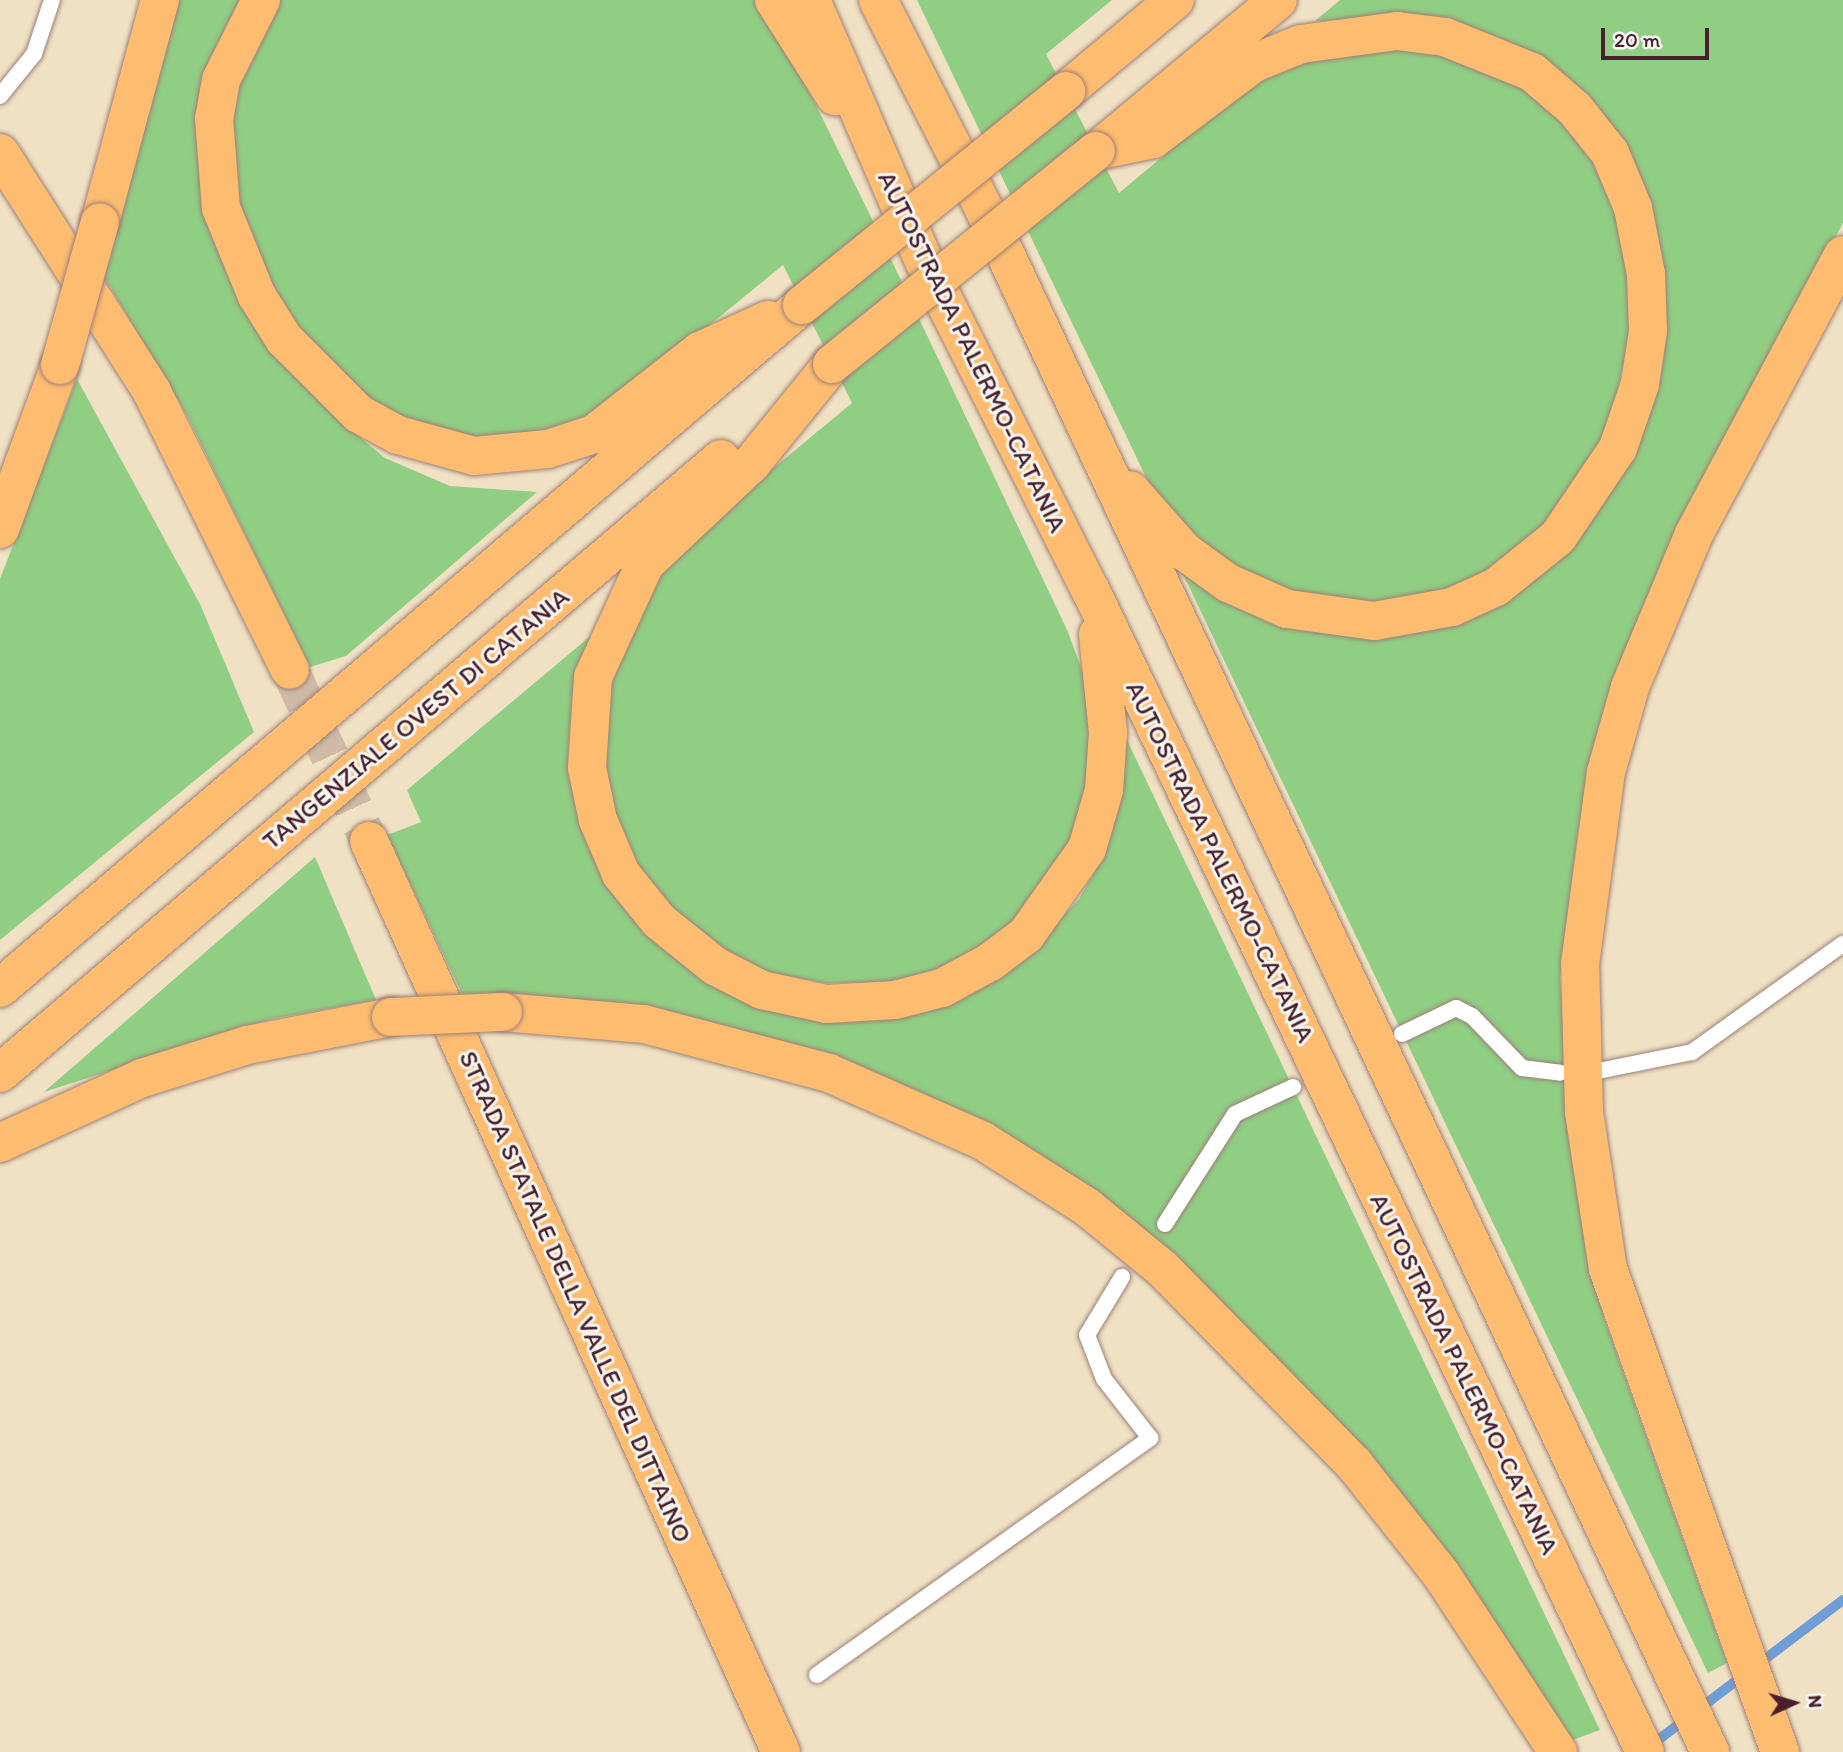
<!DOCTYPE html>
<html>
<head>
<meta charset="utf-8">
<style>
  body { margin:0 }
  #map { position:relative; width:1843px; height:1752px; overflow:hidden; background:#f0e1c4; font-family:Itim,sans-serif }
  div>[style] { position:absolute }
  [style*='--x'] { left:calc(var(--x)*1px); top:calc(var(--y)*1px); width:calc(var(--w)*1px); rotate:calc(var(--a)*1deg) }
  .green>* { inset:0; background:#90ce84 }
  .stream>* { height:10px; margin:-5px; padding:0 5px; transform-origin:5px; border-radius:5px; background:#6f9dd7 }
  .primary-tunnel>* { height:38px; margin-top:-19px; transform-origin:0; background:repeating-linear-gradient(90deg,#cfbaa5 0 38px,transparent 0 57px) }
  .roads { filter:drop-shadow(0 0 2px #9d8078) drop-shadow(0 0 2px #9d8078) }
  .service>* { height:16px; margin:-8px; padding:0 8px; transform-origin:8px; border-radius:8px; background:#fff }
  .primary>* { height:38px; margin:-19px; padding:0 19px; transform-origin:19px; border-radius:19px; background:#febc70 }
  .motorway>* { height:38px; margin:-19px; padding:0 19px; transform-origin:19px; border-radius:19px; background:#febc70 }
  .bridges { filter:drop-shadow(0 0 2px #9d8078) drop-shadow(0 0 2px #9d8078) }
  .motorway-bridge>* { height:38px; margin:-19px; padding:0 19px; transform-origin:19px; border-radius:19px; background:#febc70 }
  span { translate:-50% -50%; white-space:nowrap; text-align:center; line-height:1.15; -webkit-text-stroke:6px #f6f6f2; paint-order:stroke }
  .street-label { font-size:26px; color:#4a1f2b }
  .north { position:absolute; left:1759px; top:1668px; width:70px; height:70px; -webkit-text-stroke:5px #f6f6f2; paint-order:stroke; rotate:86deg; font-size:19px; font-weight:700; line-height:28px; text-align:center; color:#4a1f2b }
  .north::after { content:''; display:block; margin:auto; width:24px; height:32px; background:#4a1f2b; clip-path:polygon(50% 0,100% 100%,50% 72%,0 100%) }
  .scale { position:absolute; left:1601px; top:28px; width:108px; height:32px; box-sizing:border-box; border:4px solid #4a1f2b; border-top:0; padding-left:9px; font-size:21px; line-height:24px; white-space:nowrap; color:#4a1f2b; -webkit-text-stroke:5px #f6f6f2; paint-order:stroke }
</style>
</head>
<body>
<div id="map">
  <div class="green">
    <div style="clip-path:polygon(178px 0,245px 0,199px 161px,332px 414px,385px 458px,450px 486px,537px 492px,346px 656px,310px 667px,188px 417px,103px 275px)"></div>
    <div style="clip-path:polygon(280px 0,756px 0,787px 46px,869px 213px,1068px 632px,1087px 684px,1096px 733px,1076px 834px,1016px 923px,980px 950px,936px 969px,891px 982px,826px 983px,767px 972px,699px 940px,633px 864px,612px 815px,600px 720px,633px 610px,679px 546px,852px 403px,783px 265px,617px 401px,569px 431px,484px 445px,393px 423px,335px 375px,271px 290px,232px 193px,228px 116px,259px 27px)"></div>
    <div style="clip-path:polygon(917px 0,1112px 0,1046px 54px,1119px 193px,1241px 91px,1298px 64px,1395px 46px,1446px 52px,1532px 91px,1597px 162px,1619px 214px,1633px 321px,1607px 437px,1540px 537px,1450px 592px,1373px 608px,1273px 590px,1187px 533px,1156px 498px)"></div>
    <div style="clip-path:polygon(1340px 0,1843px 0,1843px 223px,1664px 559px,1614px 686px,1578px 832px,1560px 977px,1570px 1135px,1604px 1318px,1727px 1663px,1708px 1673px,1181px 570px,1225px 597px,1493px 606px,1654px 394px,1622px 144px,1399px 17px,1315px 21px)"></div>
    <div style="clip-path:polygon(77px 379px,200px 604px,254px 732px,0 940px,0 579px)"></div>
    <div style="clip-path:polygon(594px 633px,607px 873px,827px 1018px,1040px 942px,1079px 899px,1104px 855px,1125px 736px,1600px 1730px,1570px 1741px,1406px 1504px,987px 1124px,465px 1000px,387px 835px,421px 822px,407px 790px)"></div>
    <div style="clip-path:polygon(315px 857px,376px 1000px,271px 1019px,44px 1092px)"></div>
  </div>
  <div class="stream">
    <div style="--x:1650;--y:1746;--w:242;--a:-37.1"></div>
  </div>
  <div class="primary-tunnel">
    <div style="--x:290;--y:670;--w:188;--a:65.2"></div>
  </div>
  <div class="roads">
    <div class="service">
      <div style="--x:0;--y:96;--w:54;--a:-51"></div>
      <div style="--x:34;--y:54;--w:57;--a:-71.6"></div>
      <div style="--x:1402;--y:1034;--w:60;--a:-25.7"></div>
      <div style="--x:1456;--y:1008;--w:18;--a:27"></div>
      <div style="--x:1472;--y:1016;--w:72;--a:46.1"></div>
      <div style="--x:1522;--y:1068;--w:38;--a:7"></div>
      <div style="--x:1603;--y:1070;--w:91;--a:-11.4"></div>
      <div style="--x:1692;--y:1052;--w:186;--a:-35.6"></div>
      <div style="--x:1165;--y:1224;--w:130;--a:-57.5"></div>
      <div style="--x:1235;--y:1114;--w:64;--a:-25"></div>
      <div style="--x:817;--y:1675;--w:409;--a:-35.4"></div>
      <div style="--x:1150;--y:1438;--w:75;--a:-127.9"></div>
      <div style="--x:1104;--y:1379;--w:47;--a:-111.1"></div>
      <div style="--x:1087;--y:1335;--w:68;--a:-58.9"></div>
    </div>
    <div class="primary">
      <div style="--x:0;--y:153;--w:283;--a:57.5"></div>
      <div style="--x:152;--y:392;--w:310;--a:63.6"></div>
      <div style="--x:369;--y:841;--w:1000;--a:65.67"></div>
    </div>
    <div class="motorway">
      <div style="--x:261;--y:0;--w:89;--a:116.6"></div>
      <div style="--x:221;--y:80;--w:39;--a:100"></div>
      <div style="--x:214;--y:118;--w:90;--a:85.6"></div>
      <div style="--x:221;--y:208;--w:95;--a:67.8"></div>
      <div style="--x:257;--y:296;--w:51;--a:57.9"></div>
      <div style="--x:284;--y:339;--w:106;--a:45"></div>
      <div style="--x:359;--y:414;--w:44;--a:28.3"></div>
      <div style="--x:398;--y:435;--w:79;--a:15.4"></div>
      <div style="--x:474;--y:456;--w:74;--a:-5.4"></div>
      <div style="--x:548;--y:449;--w:48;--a:-18.1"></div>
      <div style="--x:594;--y:434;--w:135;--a:-38.1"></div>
      <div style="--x:700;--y:351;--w:75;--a:-24.5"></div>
      <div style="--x:774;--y:0;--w:114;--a:57.6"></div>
      <div style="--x:811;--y:0;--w:284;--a:66.6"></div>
      <div style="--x:924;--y:261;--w:370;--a:63.2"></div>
      <div style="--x:1091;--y:591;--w:1286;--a:64.49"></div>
      <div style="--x:878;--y:0;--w:237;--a:63.1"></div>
      <div style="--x:985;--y:211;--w:1703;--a:64.8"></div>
      <div style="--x:1066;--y:91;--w:142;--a:-39.9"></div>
      <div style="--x:1100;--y:148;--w:231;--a:-39.7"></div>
      <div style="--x:1096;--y:151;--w:58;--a:-11.9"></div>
      <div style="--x:1153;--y:139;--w:126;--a:-37"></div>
      <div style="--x:1254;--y:63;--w:51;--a:-22"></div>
      <div style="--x:1301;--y:44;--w:97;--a:-7.7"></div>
      <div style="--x:1397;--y:31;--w:48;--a:7.1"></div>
      <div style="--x:1445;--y:37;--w:94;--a:21.9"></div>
      <div style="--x:1532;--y:72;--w:57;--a:40.7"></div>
      <div style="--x:1575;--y:109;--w:56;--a:51.5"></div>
      <div style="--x:1610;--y:153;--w:60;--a:67.3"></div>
      <div style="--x:1633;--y:208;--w:67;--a:78.9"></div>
      <div style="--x:1646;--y:274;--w:57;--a:88"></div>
      <div style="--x:1648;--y:331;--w:54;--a:98.6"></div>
      <div style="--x:1640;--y:384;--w:68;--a:109"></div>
      <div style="--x:1618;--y:448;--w:107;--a:124"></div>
      <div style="--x:1558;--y:537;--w:80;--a:141.1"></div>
      <div style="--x:1496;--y:587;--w:48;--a:155.6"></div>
      <div style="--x:1452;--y:607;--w:79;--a:169.8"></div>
      <div style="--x:1374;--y:621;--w:88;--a:-172.1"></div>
      <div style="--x:1287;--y:609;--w:64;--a:-156.2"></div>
      <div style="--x:1228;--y:583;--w:54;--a:-144"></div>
      <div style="--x:1184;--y:551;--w:81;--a:-131.5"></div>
      <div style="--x:100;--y:222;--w:230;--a:-74.9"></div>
      <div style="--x:832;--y:364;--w:129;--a:129"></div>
      <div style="--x:751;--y:464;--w:146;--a:136.7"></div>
      <div style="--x:645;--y:564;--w:124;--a:114.7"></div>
      <div style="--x:593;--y:677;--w:91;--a:93.8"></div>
      <div style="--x:587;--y:768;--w:53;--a:78.1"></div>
      <div style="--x:598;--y:820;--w:59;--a:66.9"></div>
      <div style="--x:621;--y:874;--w:60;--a:51"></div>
      <div style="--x:659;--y:921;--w:72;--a:38.8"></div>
      <div style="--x:715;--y:966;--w:53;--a:27.1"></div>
      <div style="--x:762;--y:990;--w:66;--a:12.2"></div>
      <div style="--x:827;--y:1004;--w:68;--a:-3.4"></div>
      <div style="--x:895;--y:1000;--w:49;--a:-14.3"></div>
      <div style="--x:942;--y:988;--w:55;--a:-28.4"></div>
      <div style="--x:990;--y:962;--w:45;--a:-36.9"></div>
      <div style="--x:1026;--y:935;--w:105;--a:-54.7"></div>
      <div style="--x:1087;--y:849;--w:61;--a:-73.9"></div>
      <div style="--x:1104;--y:790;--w:57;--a:-86"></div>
      <div style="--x:1108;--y:733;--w:99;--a:-95.8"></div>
      <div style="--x:0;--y:529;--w:175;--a:-69.9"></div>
      <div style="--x:0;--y:988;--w:1053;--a:-40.42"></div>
      <div style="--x:503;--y:1012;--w:142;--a:4.9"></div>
      <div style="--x:644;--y:1024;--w:191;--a:14.8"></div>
      <div style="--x:829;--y:1073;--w:168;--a:23.8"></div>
      <div style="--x:983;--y:1141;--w:123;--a:32.4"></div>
      <div style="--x:1087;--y:1207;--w:98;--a:39.2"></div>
      <div style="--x:1163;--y:1269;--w:273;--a:45.6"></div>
      <div style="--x:1354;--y:1464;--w:140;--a:51.7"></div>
      <div style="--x:1441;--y:1574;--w:213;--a:56.7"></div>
      <div style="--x:0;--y:1073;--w:947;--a:-40.42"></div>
      <div style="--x:0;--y:1143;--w:156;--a:-24.6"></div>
      <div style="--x:142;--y:1078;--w:110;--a:-17.4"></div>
      <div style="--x:247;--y:1045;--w:147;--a:-11"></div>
      <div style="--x:1780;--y:1752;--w:513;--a:-109.6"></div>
      <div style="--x:1608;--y:1269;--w:159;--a:-98.7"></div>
      <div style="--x:1584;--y:1112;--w:148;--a:-91.5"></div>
      <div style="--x:1580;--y:964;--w:194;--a:-82.3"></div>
      <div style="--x:1606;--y:772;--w:88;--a:-74.2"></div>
      <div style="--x:1630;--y:687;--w:166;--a:-67.3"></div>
      <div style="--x:1694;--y:534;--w:316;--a:-61.9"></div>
    </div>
  </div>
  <div class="bridges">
    <div class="motorway-bridge">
      <div style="--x:802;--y:305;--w:340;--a:-39"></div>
      <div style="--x:832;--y:364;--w:339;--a:-38.9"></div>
      <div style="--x:60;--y:365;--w:148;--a:-74.4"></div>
      <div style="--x:391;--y:1017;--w:112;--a:-2.6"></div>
    </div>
  </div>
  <div class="street-label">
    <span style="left:972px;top:352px;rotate:64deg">AUTOSTRADA PALERMO-CATANIA</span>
    <span style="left:416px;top:719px;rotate:-40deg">TANGENZIALE OVEST DI CATANIA</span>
    <span style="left:1220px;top:862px;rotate:64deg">AUTOSTRADA PALERMO-CATANIA</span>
    <span style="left:575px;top:1297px;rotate:66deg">STRADA STATALE DELLA VALLE DEL DITTAINO</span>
    <span style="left:1464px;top:1374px;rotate:64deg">AUTOSTRADA PALERMO-CATANIA</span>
  </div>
  <div class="north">N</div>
  <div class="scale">20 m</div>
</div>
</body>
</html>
